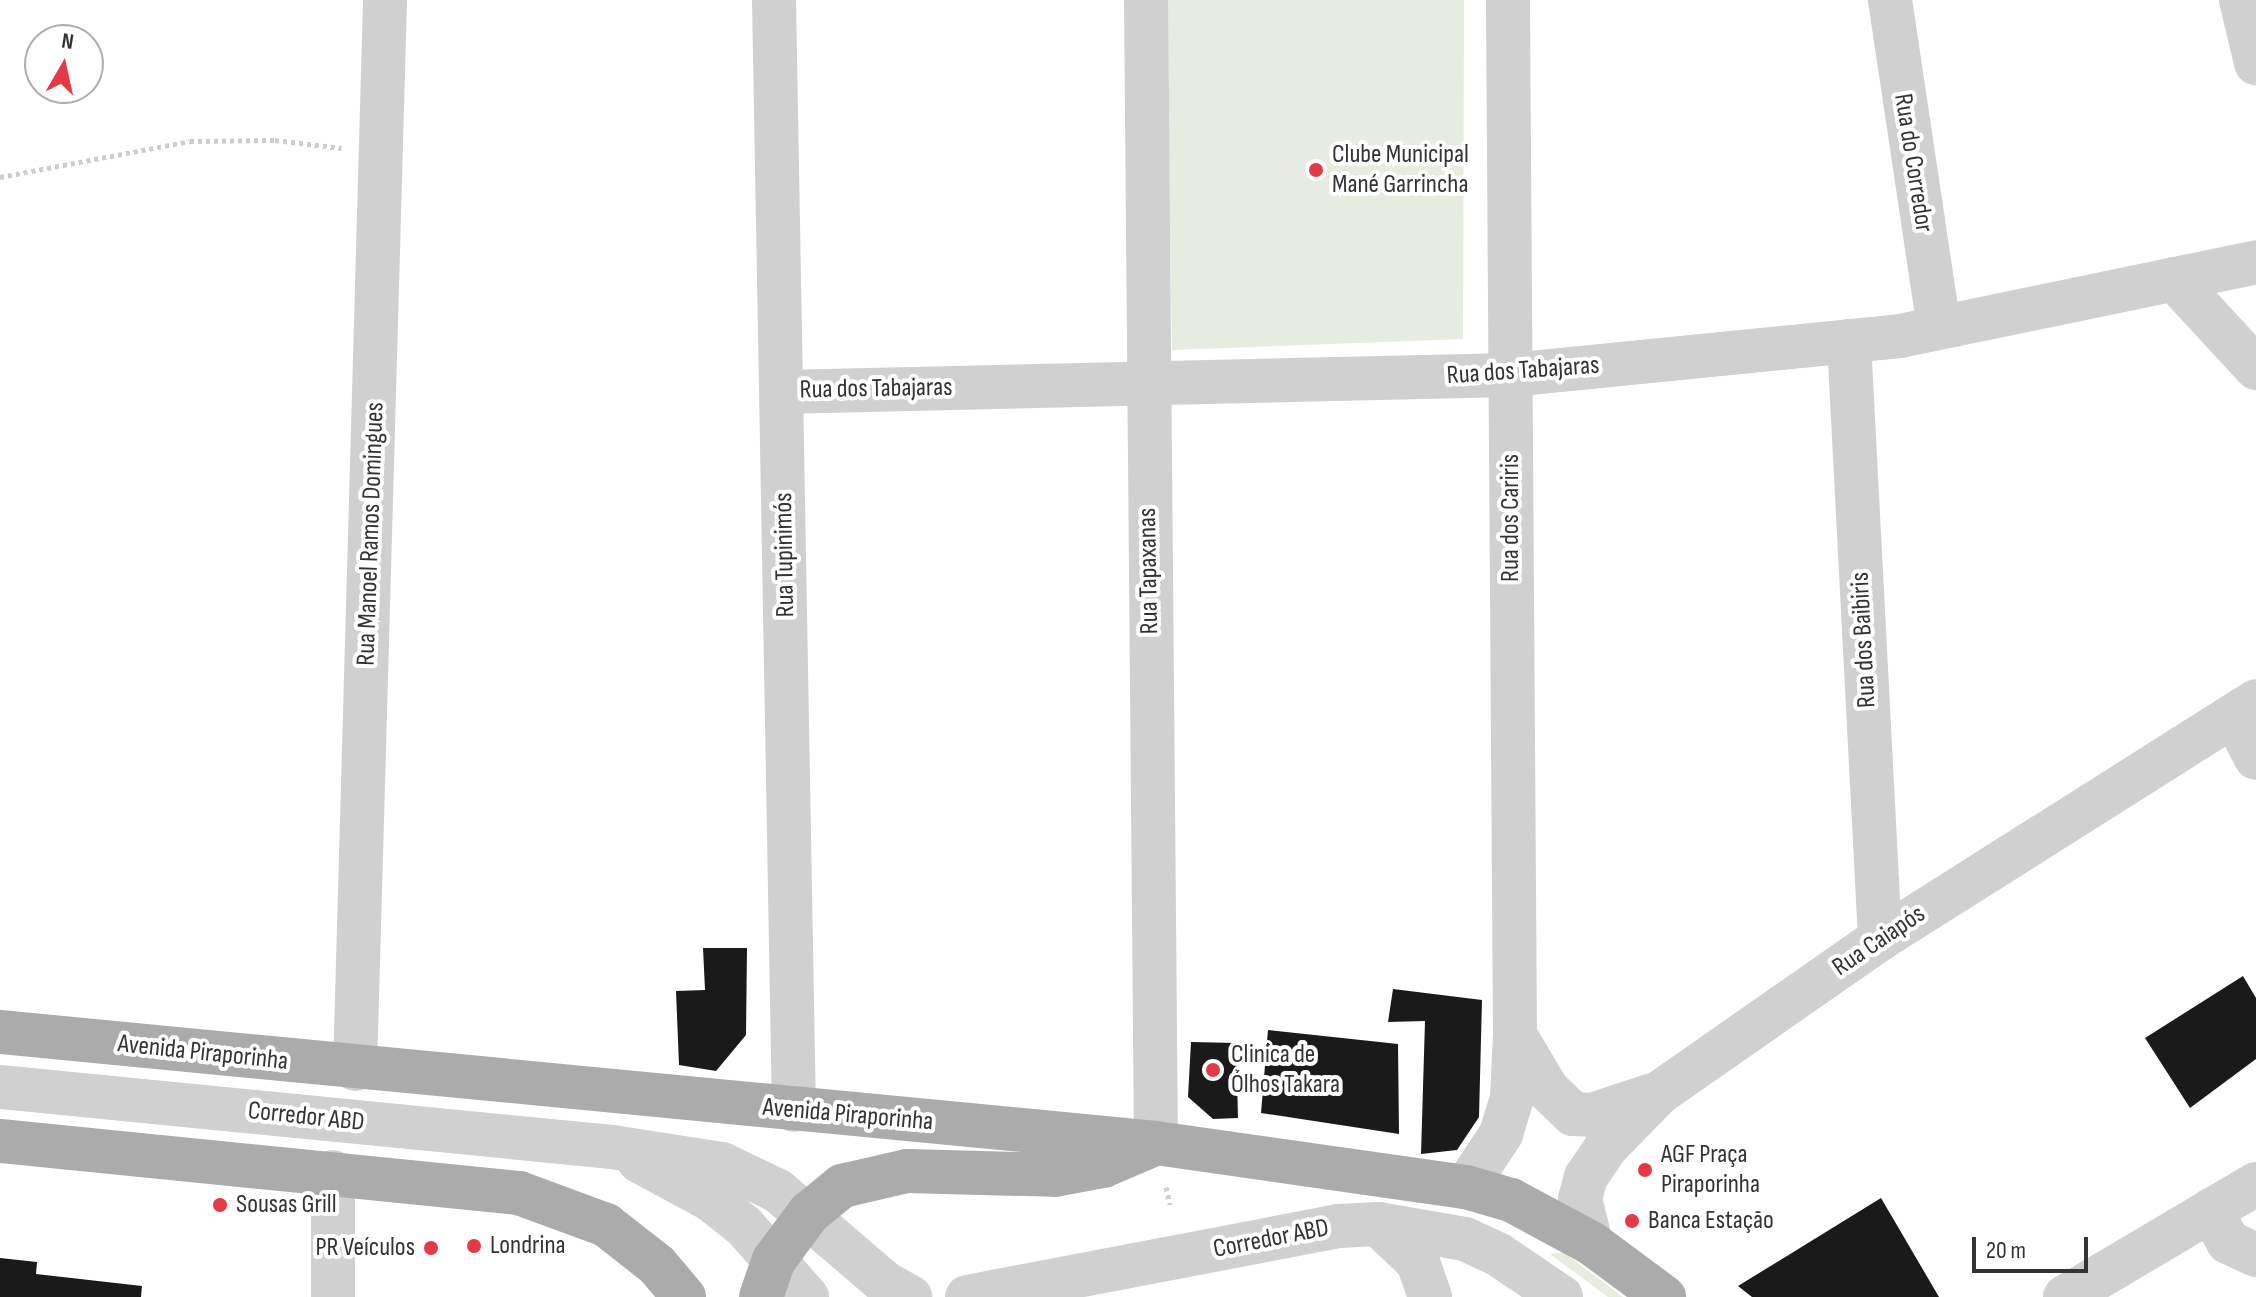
<!DOCTYPE html>
<html>
<head>
<meta charset="utf-8">
<style>
  body { margin:0 }
  #map { position:relative; width:2256px; height:1297px; overflow:hidden; background:#fff; font-family:"Sofia Sans Condensed",sans-serif }
  div>[style] { position:absolute }
  [style*='--x'] { left:calc(var(--x)*1px); top:calc(var(--y)*1px); width:calc(var(--w)*1px); rotate:calc(var(--a)*1deg) }
  .green>* { inset:0; background:#e6ecdf }
  .building>* { inset:0; background:#1a1a1a }
  .path>* { height:5px; margin-top:-2.5px; transform-origin:0; background:repeating-linear-gradient(90deg,#cdcdcd 0 4px,transparent 0 8px) }
  .minor>* { height:44px; margin:-22px; padding:0 22px; transform-origin:22px; border-radius:22px; background:#d0d0d0 }
  .major>* { height:44px; margin:-22px; padding:0 22px; transform-origin:22px; border-radius:22px; background:#ababab }
  .dots>* { width:22px; height:22px; translate:-50% -50%; box-sizing:border-box; border:4px solid #fff; border-radius:50% }
  span { translate:-50% -50%; white-space:nowrap; text-align:center; line-height:1.15; -webkit-text-stroke:8px #fff; paint-order:stroke }
  .poi-label { font-size:26px; color:#333 }
  .left { translate:0 -50%; text-align:left }
  .right { translate:-100% -50%; text-align:right }
  .street-label { font-size:26px; color:#333 }
  .north { position:absolute; left:24px; top:24px; width:80px; height:80px; box-sizing:border-box; background:#fff; border:2px solid #adadad; border-radius:50%; rotate:9deg; font-size:22px; font-weight:700; line-height:32px; text-align:center; color:#333 }
  .north::after { content:''; display:block; margin:auto; width:28px; height:36px; background:#e63946; clip-path:polygon(50% 0,100% 100%,50% 72%,0 100%) }
  .scale { position:absolute; left:1972px; top:1237px; width:116px; height:36px; box-sizing:border-box; border:4px solid #333; border-top:0; padding-left:10px; font-size:24px; line-height:28px; white-space:nowrap; color:#333; -webkit-text-stroke:6px #fff; paint-order:stroke }
</style>
</head>
<body>
<div id="map">
  <div class="green">
    <div style="clip-path:polygon(1166px 0,1464px 0,1463px 339px,1172px 350px)"></div>
    <div style="clip-path:polygon(1563px 1252px,1623px 1297px,1608px 1297px,1550px 1254px)"></div>
  </div>
  <div class="building">
    <div style="clip-path:polygon(703px 948px,747px 948px,746px 1035px,716px 1071px,679px 1065px,676px 991px,705px 990px)"></div>
    <div style="clip-path:polygon(2243px 976px,2256px 998px,2256px 1059px,2190px 1108px,2145px 1038px)"></div>
    <div style="clip-path:polygon(1393px 989px,1482px 1000px,1479px 1117px,1457px 1150px,1421px 1154px,1425px 1021px,1388px 1022px)"></div>
    <div style="clip-path:polygon(1268px 1030px,1398px 1044px,1399px 1134px,1261px 1113px)"></div>
    <div style="clip-path:polygon(1191px 1042px,1236px 1043px,1238px 1118px,1213px 1119px,1188px 1097px)"></div>
    <div style="clip-path:polygon(1881px 1198px,1939px 1297px,1752px 1297px,1738px 1286px)"></div>
    <div style="clip-path:polygon(0 1258px,37px 1262px,36px 1274px,142px 1286px,141px 1297px,0 1297px)"></div>
  </div>
  <div class="path">
    <div style="--x:0;--y:177;--w:193;--a:-10.7"></div>
    <div style="--x:190;--y:141;--w:85;--a:-0.7"></div>
    <div style="--x:275;--y:140;--w:67;--a:6.8"></div>
    <div style="--x:1166;--y:1187;--w:18;--a:77"></div>
  </div>
  <div class="minor">
    <div style="--x:774;--y:0;--w:1110;--a:88.97"></div>
    <div style="--x:1146;--y:0;--w:1143;--a:89.5"></div>
    <div style="--x:1890;--y:0;--w:330;--a:81.5"></div>
    <div style="--x:2241;--y:0;--w:65;--a:76.6"></div>
    <div style="--x:2174;--y:279;--w:121;--a:47.3"></div>
    <div style="--x:1849;--y:341;--w:599;--a:87.03"></div>
    <div style="--x:782;--y:392;--w:729;--a:-1.34"></div>
    <div style="--x:1511;--y:375;--w:391;--a:-5.7"></div>
    <div style="--x:1900;--y:336;--w:364;--a:-11.7"></div>
    <div style="--x:2235;--y:718;--w:45;--a:62.3"></div>
    <div style="--x:1515;--y:1035;--w:63;--a:59.3"></div>
    <div style="--x:1547;--y:1089;--w:36;--a:44"></div>
    <div style="--x:1573;--y:1114;--w:19;--a:3"></div>
    <div style="--x:1592;--y:1115;--w:64;--a:-18.2"></div>
    <div style="--x:355;--y:1069;--w:1069;--a:-88.39"></div>
    <div style="--x:0;--y:1087;--w:615;--a:5.6"></div>
    <div style="--x:612;--y:1147;--w:111;--a:8.8"></div>
    <div style="--x:722;--y:1164;--w:62;--a:25.7"></div>
    <div style="--x:778;--y:1191;--w:141;--a:40.7"></div>
    <div style="--x:885;--y:1283;--w:29;--a:29"></div>
    <div style="--x:639;--y:1161;--w:82;--a:28.4"></div>
    <div style="--x:711;--y:1200;--w:42;--a:38.2"></div>
    <div style="--x:744;--y:1226;--w:95;--a:48.4"></div>
    <div style="--x:1466;--y:1187;--w:64;--a:-56.6"></div>
    <div style="--x:1501;--y:1134;--w:38;--a:-73"></div>
    <div style="--x:1512;--y:1098;--w:63;--a:-87.3"></div>
    <div style="--x:1515;--y:1035;--w:1035;--a:-90.39"></div>
    <div style="--x:2211;--y:1210;--w:36;--a:62"></div>
    <div style="--x:2228;--y:1242;--w:31;--a:25"></div>
    <div style="--x:1378;--y:1224;--w:55;--a:43.5"></div>
    <div style="--x:1418;--y:1262;--w:37;--a:71"></div>
    <div style="--x:1591;--y:1243;--w:45;--a:-104"></div>
    <div style="--x:1580;--y:1199;--w:23;--a:-75"></div>
    <div style="--x:1586;--y:1177;--w:36;--a:-56"></div>
    <div style="--x:1606;--y:1147;--w:76;--a:-45.5"></div>
    <div style="--x:1659;--y:1093;--w:269;--a:-34.9"></div>
    <div style="--x:1880;--y:939;--w:445;--a:-32.3"></div>
    <div style="--x:333;--y:1297;--w:125;--a:-90"></div>
    <div style="--x:967;--y:1297;--w:379;--a:-10.8"></div>
    <div style="--x:1339;--y:1226;--w:39;--a:-3"></div>
    <div style="--x:1378;--y:1224;--w:88;--a:9.8"></div>
    <div style="--x:1465;--y:1239;--w:38;--a:25"></div>
    <div style="--x:1499;--y:1255;--w:75;--a:34.1"></div>
    <div style="--x:2065;--y:1297;--w:222;--a:-30.6"></div>
  </div>
  <div class="major">
    <div style="--x:0;--y:1032;--w:1161;--a:5.48"></div>
    <div style="--x:1156;--y:1143;--w:313;--a:8.1"></div>
    <div style="--x:1466;--y:1187;--w:47;--a:16.1"></div>
    <div style="--x:1511;--y:1200;--w:91;--a:28.3"></div>
    <div style="--x:1591;--y:1243;--w:91;--a:36.5"></div>
    <div style="--x:0;--y:1141;--w:522;--a:5.72"></div>
    <div style="--x:519;--y:1193;--w:93;--a:20.2"></div>
    <div style="--x:606;--y:1225;--w:65;--a:38.1"></div>
    <div style="--x:657;--y:1265;--w:42;--a:49.8"></div>
    <div style="--x:761;--y:1297;--w:39;--a:-71"></div>
    <div style="--x:774;--y:1260;--w:59;--a:-53.3"></div>
    <div style="--x:809;--y:1213;--w:43;--a:-39.3"></div>
    <div style="--x:842;--y:1186;--w:67;--a:-13"></div>
    <div style="--x:907;--y:1171;--w:148;--a:1.5"></div>
    <div style="--x:1055;--y:1175;--w:49;--a:-10.6"></div>
    <div style="--x:1103;--y:1166;--w:51;--a:-23.1"></div>
  </div>
  <div class="dots">
    <div style="left:1316px;top:170px;background:#e63946"></div>
    <div style="left:1213px;top:1070px;background:#e63946"></div>
    <div style="left:1645px;top:1170px;background:#e63946"></div>
    <div style="left:220px;top:1205px;background:#e63946"></div>
    <div style="left:1632px;top:1221px;background:#e63946"></div>
    <div style="left:474px;top:1246px;background:#e63946"></div>
    <div style="left:431px;top:1248px;background:#e63946"></div>
  </div>
  <div class="poi-label">
    <span class="left" style="left:1332px;top:170px">Clube Municipal<br>Mané Garrincha</span>
    <span class="left" style="left:1231px;top:1070px">Clinica de<br>Ólhos Takara</span>
    <span class="left" style="left:1661px;top:1170px">AGF Praça<br>Piraporinha</span>
    <span class="left" style="left:236px;top:1205px">Sousas Grill</span>
    <span class="left" style="left:1648px;top:1221px">Banca Estação</span>
    <span class="left" style="left:490px;top:1246px">Londrina</span>
    <span class="right" style="left:415px;top:1248px">PR Veículos</span>
  </div>
  <div class="street-label">
    <span style="left:1913px;top:163px;rotate:81deg">Rua do Corredor</span>
    <span style="left:1523px;top:371px;rotate:-4deg">Rua dos Tabajaras</span>
    <span style="left:876px;top:389px;rotate:-1deg">Rua dos Tabajaras</span>
    <span style="left:1511px;top:518px;rotate:-90deg">Rua dos Cariris</span>
    <span style="left:371px;top:534px;rotate:-88deg">Rua Manoel Ramos Domingues</span>
    <span style="left:785px;top:555px;rotate:-91deg">Rua Tupinimós</span>
    <span style="left:1149px;top:571px;rotate:-91deg">Rua Tapaxanas</span>
    <span style="left:1864px;top:640px;rotate:-93deg">Rua dos Baibiris</span>
    <span style="left:1879px;top:941px;rotate:-34deg">Rua Caiapós</span>
    <span style="left:203px;top:1053px;rotate:6deg">Avenida Piraporinha</span>
    <span style="left:848px;top:1115px;rotate:5deg">Avenida Piraporinha</span>
    <span style="left:306px;top:1117px;rotate:6deg">Corredor ABD</span>
    <span style="left:1271px;top:1239px;rotate:-11deg">Corredor ABD</span>
  </div>
  <div class="north">N</div>
  <div class="scale">20 m</div>
</div>
</body>
</html>
